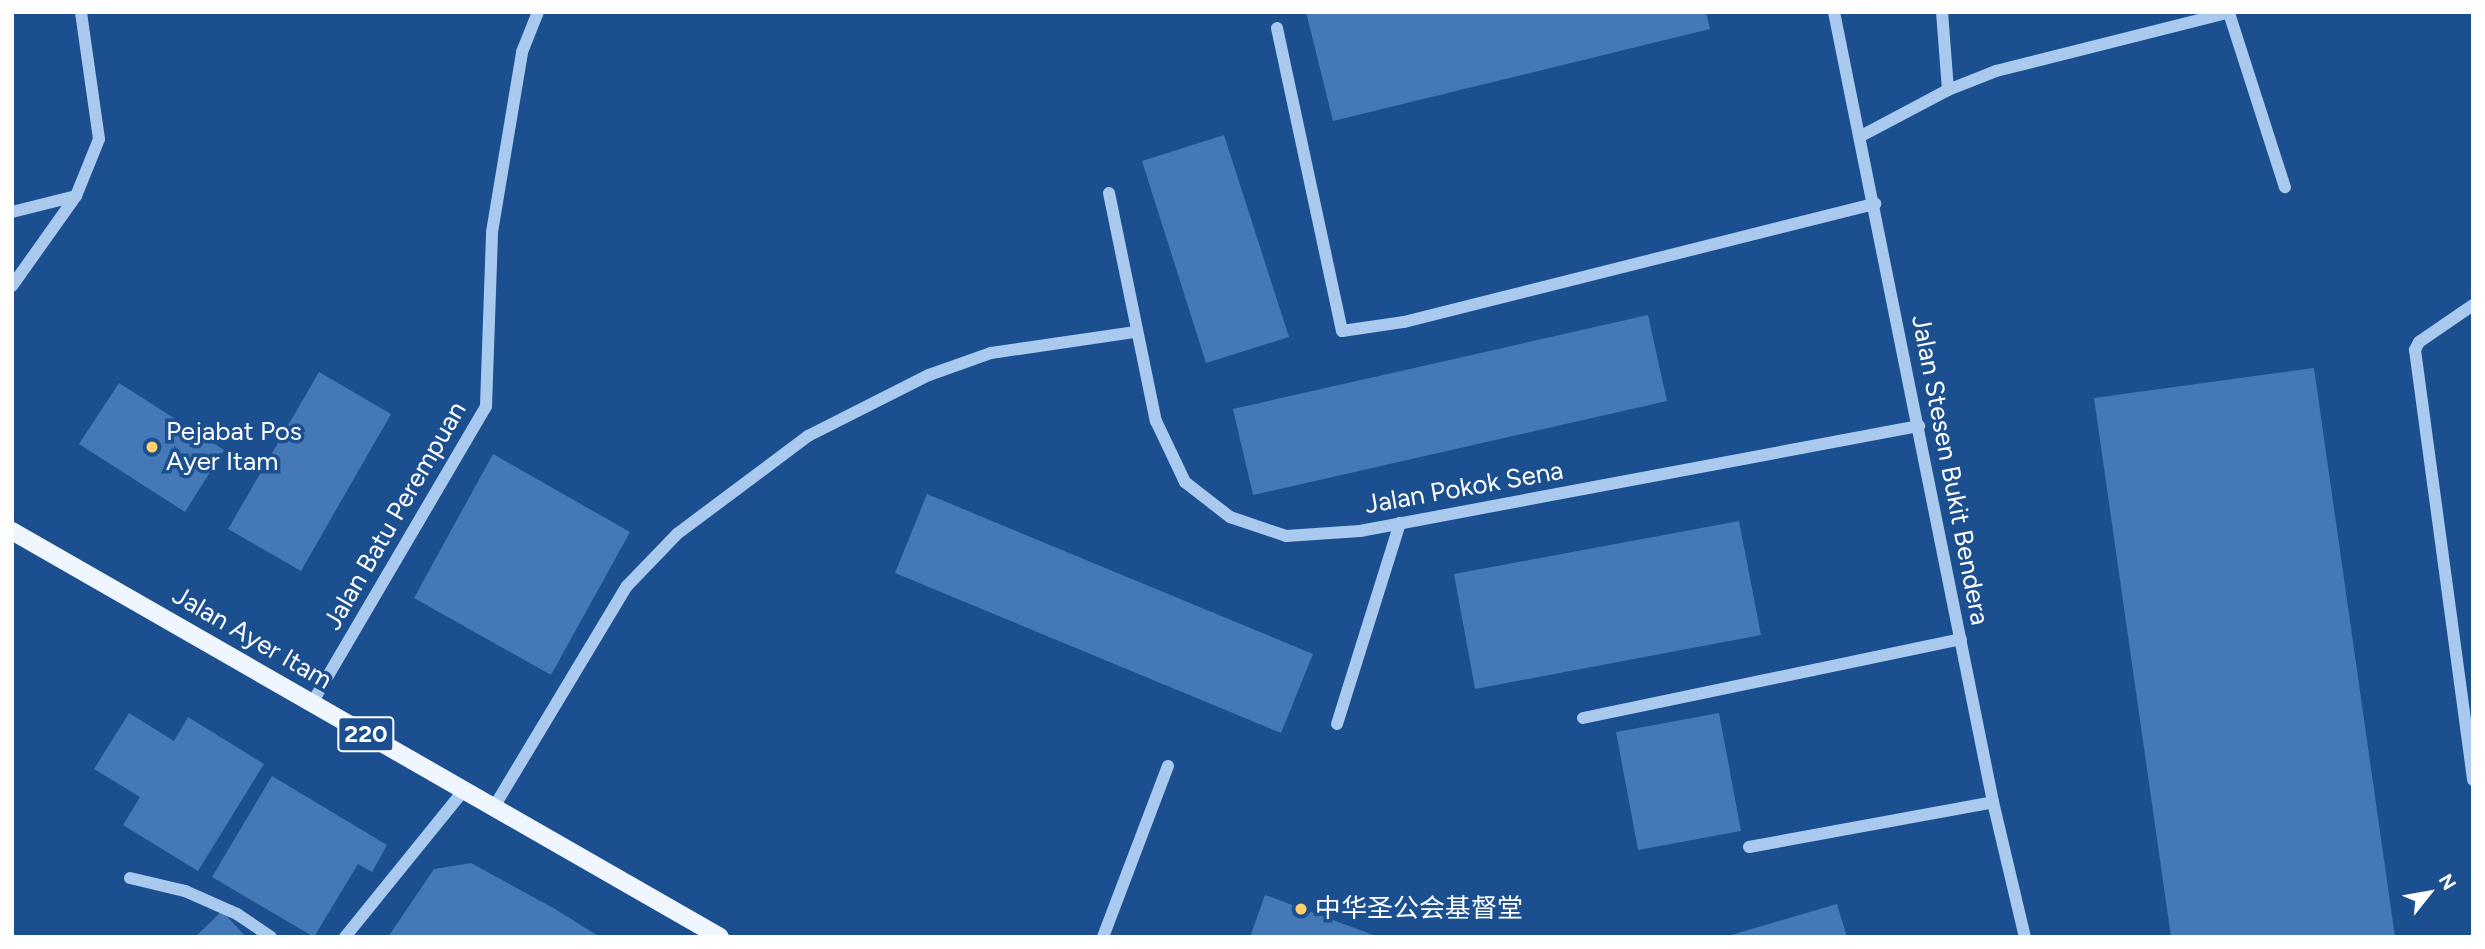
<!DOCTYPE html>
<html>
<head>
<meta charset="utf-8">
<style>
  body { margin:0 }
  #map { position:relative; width:2485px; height:949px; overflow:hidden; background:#1b4f8f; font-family:Figtree,"Noto Sans SC",sans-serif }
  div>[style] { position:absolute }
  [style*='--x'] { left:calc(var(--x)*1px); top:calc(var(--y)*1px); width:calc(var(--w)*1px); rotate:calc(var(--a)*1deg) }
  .building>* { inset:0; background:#4478b7 }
  .minor>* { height:12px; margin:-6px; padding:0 6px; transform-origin:6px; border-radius:6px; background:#a9c9ee }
  .major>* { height:18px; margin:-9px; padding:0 9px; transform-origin:9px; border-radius:9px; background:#f0f6ff }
  .dots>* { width:19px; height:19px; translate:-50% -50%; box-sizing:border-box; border:4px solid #1b4f8f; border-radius:50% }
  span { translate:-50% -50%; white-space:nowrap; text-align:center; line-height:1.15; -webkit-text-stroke:7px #1b4f8f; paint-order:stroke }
  .shield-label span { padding:2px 5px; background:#1b4f8f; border:2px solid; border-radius:5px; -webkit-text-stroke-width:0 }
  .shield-label { font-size:24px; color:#fff; font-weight:700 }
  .poi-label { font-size:26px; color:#fff }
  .left { translate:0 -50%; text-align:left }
  .street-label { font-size:26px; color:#fff }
  .frame { position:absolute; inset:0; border:14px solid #fff; pointer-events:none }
  .north { position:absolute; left:2394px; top:858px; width:70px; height:70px; -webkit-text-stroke:5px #1b4f8f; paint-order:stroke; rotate:59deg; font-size:19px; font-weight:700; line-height:28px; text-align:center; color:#fff }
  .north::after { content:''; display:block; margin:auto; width:24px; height:32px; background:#fff; clip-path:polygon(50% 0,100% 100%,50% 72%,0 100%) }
</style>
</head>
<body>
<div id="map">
  <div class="building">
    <div style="clip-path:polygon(1306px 12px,1706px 12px,1710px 29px,1333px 121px)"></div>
    <div style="clip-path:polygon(1224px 135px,1289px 337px,1206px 363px,1142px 161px)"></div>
    <div style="clip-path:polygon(1648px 315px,1667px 401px,1253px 495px,1233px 409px)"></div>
    <div style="clip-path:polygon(2314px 368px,2395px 937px,2171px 937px,2094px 398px)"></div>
    <div style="clip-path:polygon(319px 372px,391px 414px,301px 571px,228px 529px)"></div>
    <div style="clip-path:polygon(119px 383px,224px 450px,185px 512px,79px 444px)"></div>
    <div style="clip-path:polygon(493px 454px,630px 532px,551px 675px,414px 598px)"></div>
    <div style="clip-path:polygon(927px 494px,1313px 654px,1281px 733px,895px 573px)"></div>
    <div style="clip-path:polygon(1739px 521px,1761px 635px,1475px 689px,1454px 574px)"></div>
    <div style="clip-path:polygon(129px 713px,174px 741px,188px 717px,264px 764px,198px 871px,123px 825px,140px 797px,94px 769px)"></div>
    <div style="clip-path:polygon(1719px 713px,1741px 831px,1638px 850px,1616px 732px)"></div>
    <div style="clip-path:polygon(272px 776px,387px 845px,372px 872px,358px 864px,314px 937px,212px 877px)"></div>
    <div style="clip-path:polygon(471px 863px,555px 909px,600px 937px,388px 937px,434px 869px)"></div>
    <div style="clip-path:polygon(1265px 895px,1376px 936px,1376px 937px,1250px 937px)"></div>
    <div style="clip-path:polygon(1837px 904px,1847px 937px,1728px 937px,1728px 936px)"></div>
    <div style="clip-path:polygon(222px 911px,246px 937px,195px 937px)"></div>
  </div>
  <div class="minor">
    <div style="--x:1834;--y:12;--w:806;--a:78.62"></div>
    <div style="--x:1993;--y:802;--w:139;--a:76.7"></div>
    <div style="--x:1942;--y:12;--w:78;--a:85.6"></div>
    <div style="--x:2229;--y:13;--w:183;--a:72.2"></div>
    <div style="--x:1277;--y:28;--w:310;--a:77.9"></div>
    <div style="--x:1342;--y:331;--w:63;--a:-8.3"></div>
    <div style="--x:1404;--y:322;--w:486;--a:-14.1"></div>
    <div style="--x:1861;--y:136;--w:98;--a:-27.9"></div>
    <div style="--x:1948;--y:90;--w:52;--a:-21.6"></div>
    <div style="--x:1996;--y:71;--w:242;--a:-14.1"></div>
    <div style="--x:1109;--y:193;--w:233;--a:78.4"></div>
    <div style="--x:1156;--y:421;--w:68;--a:64.6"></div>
    <div style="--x:1185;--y:482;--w:57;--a:37.9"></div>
    <div style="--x:1230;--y:517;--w:59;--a:18.7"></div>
    <div style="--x:1286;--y:536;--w:74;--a:-3.9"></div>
    <div style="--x:1360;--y:531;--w:569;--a:-10.64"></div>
    <div style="--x:12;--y:212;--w:66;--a:-14"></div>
    <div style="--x:12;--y:286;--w:110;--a:-54.6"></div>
    <div style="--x:76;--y:196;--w:61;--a:-68"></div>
    <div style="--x:99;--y:139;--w:128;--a:-98.1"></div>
    <div style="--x:2473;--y:305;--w:65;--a:145.6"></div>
    <div style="--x:2419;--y:342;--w:9;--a:117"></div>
    <div style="--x:2415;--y:350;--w:434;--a:82.3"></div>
    <div style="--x:312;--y:703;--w:344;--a:-59.6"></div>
    <div style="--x:486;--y:406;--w:174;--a:-88"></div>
    <div style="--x:492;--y:232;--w:182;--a:-80.5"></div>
    <div style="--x:522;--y:52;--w:43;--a:-68.2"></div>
    <div style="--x:1583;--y:718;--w:386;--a:-11.8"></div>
    <div style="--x:1337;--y:724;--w:211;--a:-72.6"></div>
    <div style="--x:494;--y:807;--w:258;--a:-59"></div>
    <div style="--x:627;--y:586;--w:72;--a:-46.1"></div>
    <div style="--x:677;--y:534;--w:164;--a:-36.8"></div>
    <div style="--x:808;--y:436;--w:136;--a:-26.8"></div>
    <div style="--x:929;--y:375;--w:66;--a:-19.5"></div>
    <div style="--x:991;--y:353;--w:146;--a:-8.3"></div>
    <div style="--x:1749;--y:847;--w:248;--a:-10.4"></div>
    <div style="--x:130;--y:878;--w:57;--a:13.3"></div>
    <div style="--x:185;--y:891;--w:57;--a:23.9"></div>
    <div style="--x:237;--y:914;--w:41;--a:34.1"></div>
    <div style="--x:345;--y:937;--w:189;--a:-51"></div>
    <div style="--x:1103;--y:937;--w:183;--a:-69.2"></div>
  </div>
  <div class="major">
    <div style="--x:12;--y:531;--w:816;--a:29.83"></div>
  </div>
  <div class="dots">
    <div style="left:152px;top:447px;background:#ffd166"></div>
    <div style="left:1301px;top:909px;background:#ffd166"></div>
  </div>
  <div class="shield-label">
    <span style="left:366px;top:734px">220</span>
  </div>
  <div class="poi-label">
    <span class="left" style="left:166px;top:447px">Pejabat Pos<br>Ayer Itam</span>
    <span class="left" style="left:1315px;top:909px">中华圣公会基督堂</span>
  </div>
  <div class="street-label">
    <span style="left:1950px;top:470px;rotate:79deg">Jalan Stesen Bukit Bendera</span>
    <span style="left:1464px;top:488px;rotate:-10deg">Jalan Pokok Sena</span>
    <span style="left:395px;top:516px;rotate:-60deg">Jalan Batu Perempuan</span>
    <span style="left:252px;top:638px;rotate:30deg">Jalan Ayer Itam</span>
  </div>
  <div class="frame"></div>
  <div class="north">N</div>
</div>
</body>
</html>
